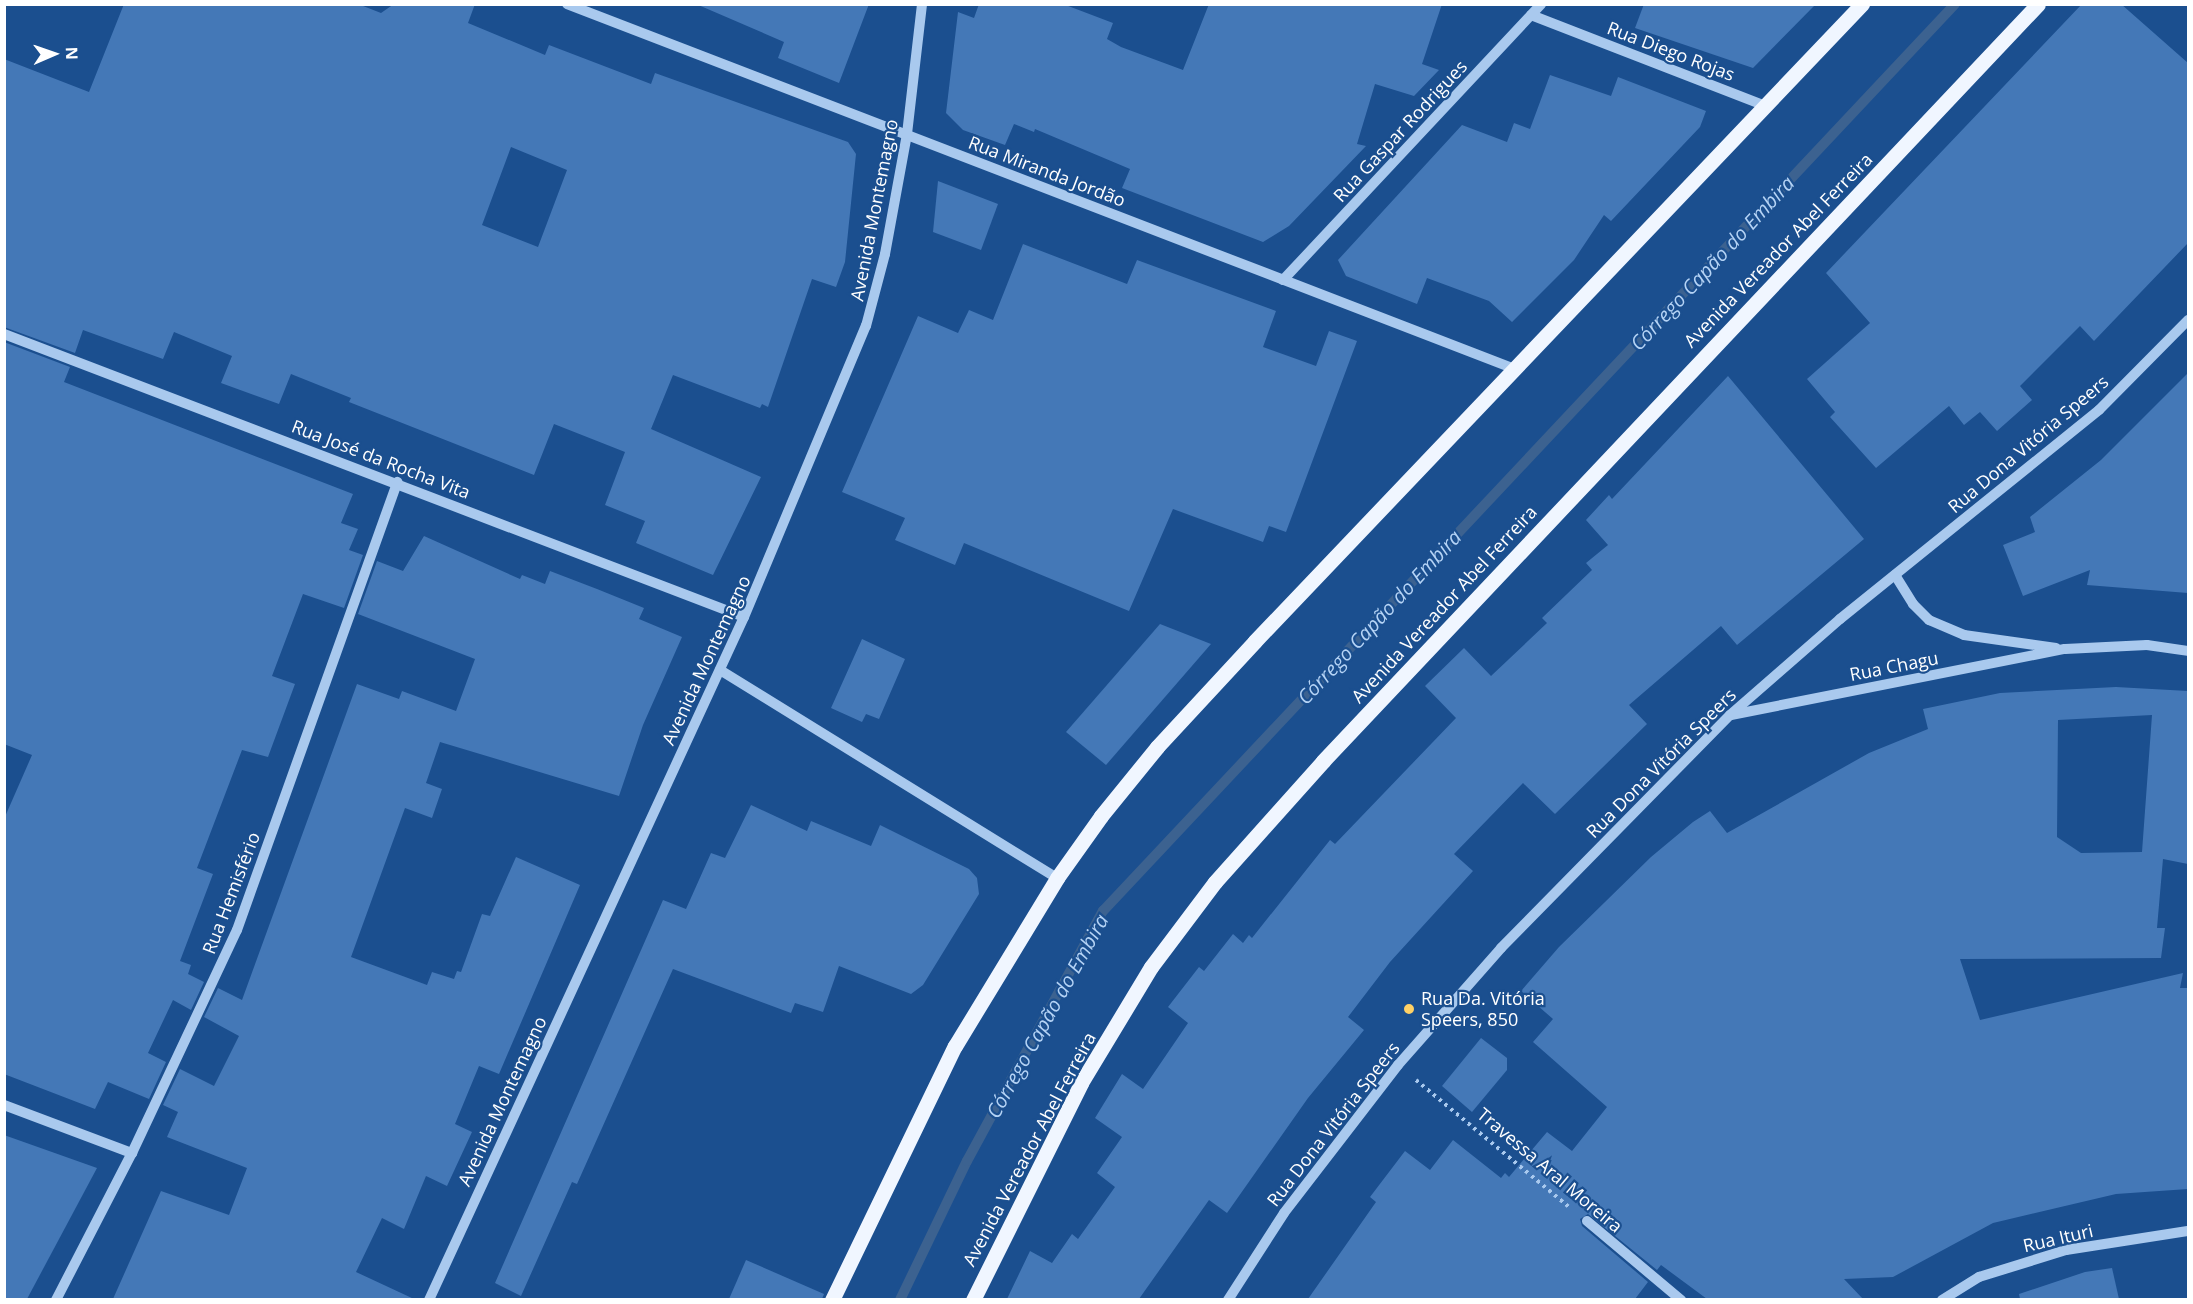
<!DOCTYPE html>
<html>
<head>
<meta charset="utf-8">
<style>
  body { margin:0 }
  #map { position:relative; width:2193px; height:1304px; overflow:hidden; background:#1b4f8f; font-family:"Open Sans",sans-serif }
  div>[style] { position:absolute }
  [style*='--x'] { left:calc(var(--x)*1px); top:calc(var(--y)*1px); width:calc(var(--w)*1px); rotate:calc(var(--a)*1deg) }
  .stream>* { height:10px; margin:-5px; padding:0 5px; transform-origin:5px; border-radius:5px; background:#3c6290 }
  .building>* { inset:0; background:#4478b7 }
  .path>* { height:4px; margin-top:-2px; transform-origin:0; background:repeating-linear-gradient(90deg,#a9c9ee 0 3px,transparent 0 7.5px) }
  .minor>* { height:10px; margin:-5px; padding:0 5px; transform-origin:5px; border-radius:5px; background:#a9c9ee }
  .major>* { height:15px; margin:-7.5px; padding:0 7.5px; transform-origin:7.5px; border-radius:7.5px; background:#f0f6ff }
  .dots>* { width:16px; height:16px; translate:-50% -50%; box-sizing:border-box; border:3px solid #1b4f8f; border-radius:50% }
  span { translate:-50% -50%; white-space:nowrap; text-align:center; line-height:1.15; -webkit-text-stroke:4.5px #1b4f8f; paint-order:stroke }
  .street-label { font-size:18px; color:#fff }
  .poi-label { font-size:18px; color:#fff }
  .left { translate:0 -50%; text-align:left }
  .water-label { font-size:20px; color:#b5d3f5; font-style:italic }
  .frame { position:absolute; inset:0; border:6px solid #fff; pointer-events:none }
  .north { position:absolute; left:24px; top:24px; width:60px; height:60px; -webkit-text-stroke:4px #1b4f8f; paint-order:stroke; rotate:88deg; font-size:16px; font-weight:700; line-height:24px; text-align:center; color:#fff }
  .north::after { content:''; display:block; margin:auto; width:21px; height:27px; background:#fff; clip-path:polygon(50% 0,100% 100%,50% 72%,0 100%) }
</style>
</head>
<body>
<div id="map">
  <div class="stream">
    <div style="--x:900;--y:1300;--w:154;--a:-64.3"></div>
    <div style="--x:967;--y:1161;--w:285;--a:-61.5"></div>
    <div style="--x:1103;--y:911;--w:1244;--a:-46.79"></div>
  </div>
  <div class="building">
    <div style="clip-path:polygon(evenodd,124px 4px,358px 4px,381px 13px,394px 4px,475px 4px,468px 23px,545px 55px,549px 45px,651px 84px,655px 73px,848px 142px,856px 154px,845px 262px,836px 287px,812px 279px,768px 407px,762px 404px,760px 408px,673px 375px,651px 429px,761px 477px,713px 575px,636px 543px,645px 521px,605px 505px,625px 452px,554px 424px,534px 475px,349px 402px,351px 398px,291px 374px,279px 404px,221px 383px,232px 356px,174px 332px,163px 359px,83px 330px,75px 353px,4px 327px,4px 59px,89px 92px,124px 4px,511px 147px,567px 170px,538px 247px,482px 225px,511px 147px)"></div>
    <div style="clip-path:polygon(696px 4px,869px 4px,839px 83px,778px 58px,784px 42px)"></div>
    <div style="clip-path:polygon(979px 4px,1063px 4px,1113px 23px,1107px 39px,1121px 47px,1183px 70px,1209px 4px,1442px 4px,1422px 64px,1439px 70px,1414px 96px,1375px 84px,1357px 144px,1366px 146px,1289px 226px,1263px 242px,1122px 188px,1130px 169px,1035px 129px,1034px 132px,1014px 124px,1005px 145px,963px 130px,946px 113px,958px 12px,974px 18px)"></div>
    <div style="clip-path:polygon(1644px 4px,1816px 4px,1753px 68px,1635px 28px)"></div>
    <div style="clip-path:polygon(2082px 4px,2121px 4px,2188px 63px,2188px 243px,2094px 341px,2080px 326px,2020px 386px,2032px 400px,1997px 431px,1980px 412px,1964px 425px,1949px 406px,1876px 468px,1830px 417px,1835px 412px,1807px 379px,1870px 323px,1826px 273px)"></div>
    <div style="clip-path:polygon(1550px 75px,1611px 96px,1618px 77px,1706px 111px,1700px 127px,1611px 221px,1604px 215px,1574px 260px,1512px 322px,1489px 301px,1427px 278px,1417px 304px,1346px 276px,1338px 260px,1462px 125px,1507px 142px,1514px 123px,1530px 129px)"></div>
    <div style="clip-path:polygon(938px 181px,998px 204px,981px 250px,933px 232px)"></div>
    <div style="clip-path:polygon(1023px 244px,1127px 284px,1137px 260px,1276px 311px,1263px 347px,1316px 366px,1329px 331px,1357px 341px,1286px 532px,1269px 526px,1263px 542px,1173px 509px,1129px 611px,964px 543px,955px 565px,895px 540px,905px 518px,842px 492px,918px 316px,958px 333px,969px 310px,993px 320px)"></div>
    <div style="clip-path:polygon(4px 342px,70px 367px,64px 382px,353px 494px,341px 523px,358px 529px,349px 550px,363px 555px,344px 608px,303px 594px,272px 676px,295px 684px,268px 757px,242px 750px,197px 868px,213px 874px,180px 961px,191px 965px,188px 974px,204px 982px,191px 1010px,173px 1000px,148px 1053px,166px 1062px,149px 1099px,108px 1082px,95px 1109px,4px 1074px,4px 819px,32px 755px,4px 744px)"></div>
    <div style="clip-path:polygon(2188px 373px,2188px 593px,2087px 585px,2090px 570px,2023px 596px,2003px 545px,2035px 532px,2030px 517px,2101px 460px)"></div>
    <div style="clip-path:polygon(1728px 376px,1864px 539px,1737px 645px,1721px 626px,1629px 705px,1647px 724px,1555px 814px,1523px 783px,1454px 854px,1473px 871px,1390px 962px,1348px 1017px,1364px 1030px,1308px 1098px,1227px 1213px,1209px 1200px,1139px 1299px,1007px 1299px,1030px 1251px,1052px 1263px,1072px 1234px,1078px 1239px,1115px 1187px,1097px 1173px,1122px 1137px,1095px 1118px,1122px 1074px,1143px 1089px,1188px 1023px,1168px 1007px,1199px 967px,1204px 971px,1233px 934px,1243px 943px,1249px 935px,1252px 938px,1330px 840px,1335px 844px,1456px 718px,1425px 686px,1464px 648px,1491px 676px,1547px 623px,1542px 618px,1592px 570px,1586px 563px,1608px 545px,1586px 520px,1609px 495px,1612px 499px)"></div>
    <div style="clip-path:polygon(424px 536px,520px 579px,522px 575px,545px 584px,550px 571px,597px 589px,644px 608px,639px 619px,682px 637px,643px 725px,619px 796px,440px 742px,426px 783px,442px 789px,432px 818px,405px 808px,351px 957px,427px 985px,432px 972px,454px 979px,457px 971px,461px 972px,482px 914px,490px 916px,516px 857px,580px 885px,499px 1074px,479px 1066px,455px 1124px,472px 1132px,447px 1186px,426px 1176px,404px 1229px,382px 1218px,356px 1272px,414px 1299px,113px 1299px,161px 1191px,229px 1215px,247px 1168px,167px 1137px,178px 1112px,163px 1105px,180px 1069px,214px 1086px,239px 1036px,204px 1017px,218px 988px,242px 1000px,357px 684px,399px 699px,402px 691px,456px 711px,475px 659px,358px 614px,377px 561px,403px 571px)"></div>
    <div style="clip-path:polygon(1160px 624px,1211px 644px,1106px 765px,1066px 732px)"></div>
    <div style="clip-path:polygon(862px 639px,905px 659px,879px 719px,866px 714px,862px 722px,831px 708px)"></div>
    <div style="clip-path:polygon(evenodd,2116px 687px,2188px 691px,2188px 864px,2163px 859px,2157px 928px,2165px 928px,2161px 958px,1960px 959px,1980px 1020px,2183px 973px,2180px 988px,2188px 988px,2188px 1189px,2116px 1194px,1993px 1223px,1893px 1277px,1844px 1279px,1863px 1299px,1707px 1299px,1661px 1265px,1657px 1270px,1588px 1214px,1580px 1219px,1582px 1226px,1648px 1282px,1635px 1299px,1308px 1299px,1376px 1202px,1370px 1197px,1405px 1151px,1430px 1170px,1453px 1140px,1501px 1178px,1505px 1173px,1509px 1177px,1547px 1132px,1572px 1151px,1607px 1107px,1533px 1042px,1553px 1019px,1521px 991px,1559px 947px,1651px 857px,1693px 822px,1710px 811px,1727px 833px,1869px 753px,1928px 729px,1923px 709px,2000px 693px,2116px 687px,2152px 715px,2142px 852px,2081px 853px,2057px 837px,2058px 720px,2152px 715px)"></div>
    <div style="clip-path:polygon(751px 805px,807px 831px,811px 821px,871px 846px,880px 825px,969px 869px,977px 878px,979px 894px,923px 985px,911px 994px,839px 966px,823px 1012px,795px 1003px,791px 1013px,673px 969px,577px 1184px,572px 1182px,521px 1296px,495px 1283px,663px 900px,686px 909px,711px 853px,725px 858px)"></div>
    <div style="clip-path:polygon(1481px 1038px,1507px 1058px,1507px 1070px,1472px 1112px,1442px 1086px)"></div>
    <div style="clip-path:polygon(4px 1135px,97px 1168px,27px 1299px,4px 1299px)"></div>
    <div style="clip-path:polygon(746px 1260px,824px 1294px,822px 1299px,729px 1299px)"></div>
    <div style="clip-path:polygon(2112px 1268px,2119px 1299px,2020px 1299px,2019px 1294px,2085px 1272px)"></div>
  </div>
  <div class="path">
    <div style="--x:1416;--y:1080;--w:200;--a:39.7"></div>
  </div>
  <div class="minor">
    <div style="--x:567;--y:4;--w:1016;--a:21.06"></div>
    <div style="--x:1531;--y:15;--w:252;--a:21.2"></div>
    <div style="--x:1283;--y:280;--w:378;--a:-46.9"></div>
    <div style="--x:4;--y:334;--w:792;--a:20.93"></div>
    <div style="--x:1895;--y:575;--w:34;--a:58"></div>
    <div style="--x:1913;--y:604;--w:23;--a:45"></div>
    <div style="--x:1929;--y:620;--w:38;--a:23"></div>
    <div style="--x:1964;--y:635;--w:93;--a:8"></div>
    <div style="--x:720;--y:670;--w:396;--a:31.7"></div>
    <div style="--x:1731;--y:715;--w:340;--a:-11.2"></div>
    <div style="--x:2065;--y:649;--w:82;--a:-2.8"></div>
    <div style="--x:2147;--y:645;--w:41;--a:8.3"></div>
    <div style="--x:4;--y:1105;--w:137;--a:20.6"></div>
    <div style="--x:1587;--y:1221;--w:123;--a:40"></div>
    <div style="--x:56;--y:1300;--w:165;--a:-62.7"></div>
    <div style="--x:132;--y:1153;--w:246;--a:-64.8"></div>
    <div style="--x:237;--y:930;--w:476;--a:-70.3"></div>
    <div style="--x:429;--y:1300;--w:752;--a:-65.24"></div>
    <div style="--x:744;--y:617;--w:316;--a:-67.3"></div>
    <div style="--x:866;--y:326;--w:74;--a:-75.2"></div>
    <div style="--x:885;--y:254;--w:122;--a:-79.6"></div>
    <div style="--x:907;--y:134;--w:131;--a:-83.4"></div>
    <div style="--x:1228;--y:1300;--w:103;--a:-57.2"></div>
    <div style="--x:1284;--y:1213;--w:187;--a:-52.4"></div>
    <div style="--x:1398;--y:1065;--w:156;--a:-48.6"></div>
    <div style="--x:1501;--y:948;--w:327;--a:-45.5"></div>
    <div style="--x:1730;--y:715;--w:146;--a:-41.1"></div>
    <div style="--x:1840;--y:619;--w:333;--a:-38.9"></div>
    <div style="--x:2099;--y:410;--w:127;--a:-45.3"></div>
    <div style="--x:1942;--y:1300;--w:44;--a:-31.9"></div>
    <div style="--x:1979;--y:1277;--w:91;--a:-17.2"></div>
    <div style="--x:2066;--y:1250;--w:123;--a:-8.9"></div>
  </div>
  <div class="major">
    <div style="--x:832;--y:1300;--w:282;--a:-64.2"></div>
    <div style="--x:955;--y:1046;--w:197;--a:-58.7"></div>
    <div style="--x:1057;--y:878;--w:76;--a:-54.6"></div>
    <div style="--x:1101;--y:816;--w:89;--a:-50.9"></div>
    <div style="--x:1157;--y:747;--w:144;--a:-47.2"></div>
    <div style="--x:1255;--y:641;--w:880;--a:-46.38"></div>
    <div style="--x:973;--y:1300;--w:242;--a:-63.5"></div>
    <div style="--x:1081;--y:1083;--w:135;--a:-58.9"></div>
    <div style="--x:1151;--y:967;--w:106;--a:-53"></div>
    <div style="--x:1215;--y:882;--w:162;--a:-48.2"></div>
    <div style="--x:1323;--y:761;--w:1041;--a:-46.63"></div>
  </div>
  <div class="dots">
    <div style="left:1409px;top:1009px;background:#ffd166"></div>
  </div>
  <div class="street-label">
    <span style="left:1671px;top:51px;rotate:21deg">Rua Diego Rojas</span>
    <span style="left:1400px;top:131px;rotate:-47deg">Rua Gaspar Rodrigues</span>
    <span style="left:1047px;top:171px;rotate:21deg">Rua Miranda Jordão</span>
    <span style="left:874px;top:210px;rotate:-79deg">Avenida Montemagno</span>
    <span style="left:1778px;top:250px;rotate:-46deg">Avenida Vereador Abel Ferreira</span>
    <span style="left:2028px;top:444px;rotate:-40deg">Rua Dona Vitória Speers</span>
    <span style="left:381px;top:459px;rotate:21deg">Rua José da Rocha Vita</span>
    <span style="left:1444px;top:604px;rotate:-47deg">Avenida Vereador Abel Ferreira</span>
    <span style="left:706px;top:660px;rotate:-65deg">Avenida Montemagno</span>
    <span style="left:1894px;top:666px;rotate:-11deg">Rua Chagu</span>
    <span style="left:1661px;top:763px;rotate:-45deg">Rua Dona Vitória Speers</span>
    <span style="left:231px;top:893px;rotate:-69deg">Rua Hemisfério</span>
    <span style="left:502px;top:1101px;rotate:-65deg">Avenida Montemagno</span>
    <span style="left:1333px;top:1124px;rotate:-52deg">Rua Dona Vitória Speers</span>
    <span style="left:1029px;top:1149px;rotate:-62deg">Avenida Vereador Abel Ferreira</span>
    <span style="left:1550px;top:1170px;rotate:40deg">Travessa Aral Moreira</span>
    <span style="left:2058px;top:1238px;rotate:-13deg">Rua Ituri</span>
  </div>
  <div class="poi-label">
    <span class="left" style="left:1421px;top:1009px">Rua Da. Vitória<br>Speers, 850</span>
  </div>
  <div class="water-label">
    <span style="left:1712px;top:263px;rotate:-47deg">Córrego Capão do Embira</span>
    <span style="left:1379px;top:617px;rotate:-47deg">Córrego Capão do Embira</span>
    <span style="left:1047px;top:1016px;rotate:-61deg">Córrego Capão do Embira</span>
  </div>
  <div class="frame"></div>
  <div class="north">N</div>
</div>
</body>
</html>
